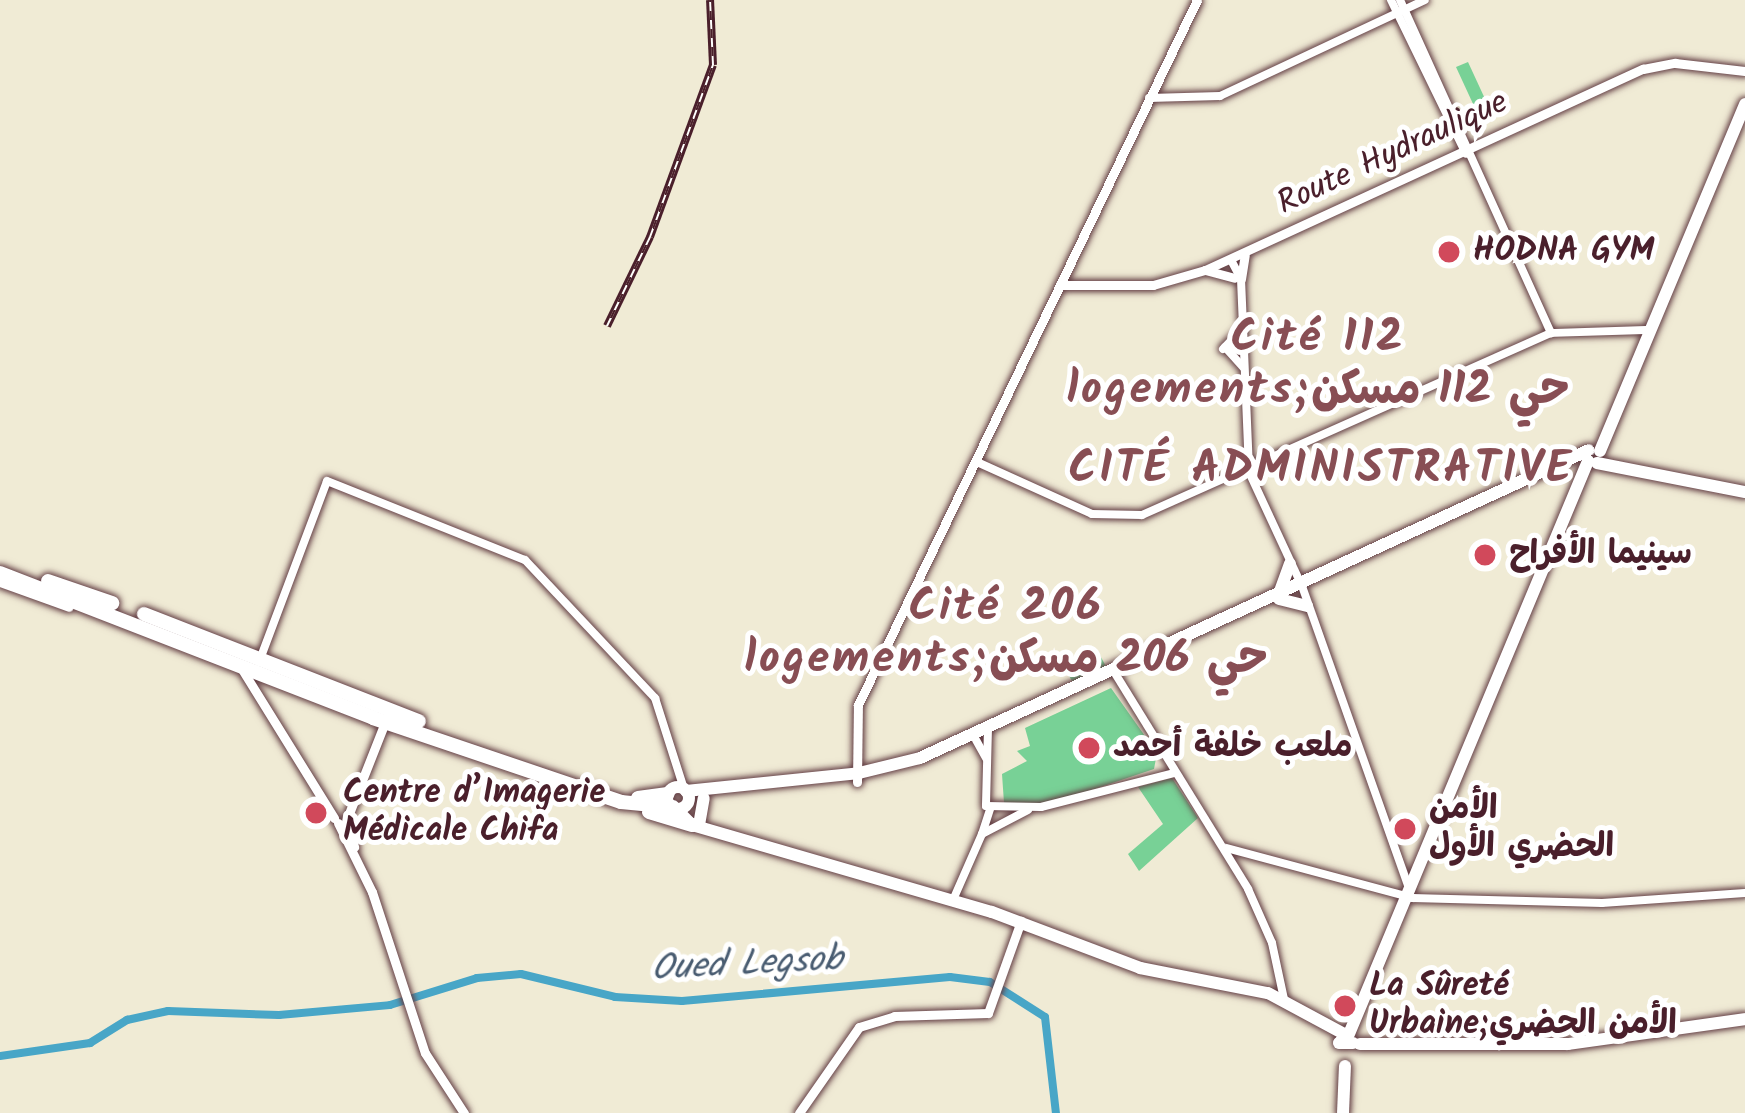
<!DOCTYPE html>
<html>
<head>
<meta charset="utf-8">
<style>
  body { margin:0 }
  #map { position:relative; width:1745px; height:1113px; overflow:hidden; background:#f0ebd5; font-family:Kalam,"Playpen Sans Arabic",sans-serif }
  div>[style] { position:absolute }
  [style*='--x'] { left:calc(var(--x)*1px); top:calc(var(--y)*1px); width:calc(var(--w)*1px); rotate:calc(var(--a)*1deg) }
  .green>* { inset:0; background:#78d196 }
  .river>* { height:8px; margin:-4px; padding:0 4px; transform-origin:4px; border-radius:4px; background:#48a6c7 }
  .roads { filter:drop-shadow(0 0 3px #633e44) drop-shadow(0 0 3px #633e44) }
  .tertiary>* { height:8px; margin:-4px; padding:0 4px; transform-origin:4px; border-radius:4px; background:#fff }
  .secondary>* { height:9px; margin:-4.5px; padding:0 4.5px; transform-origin:4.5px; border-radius:4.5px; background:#fff }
  .primary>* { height:12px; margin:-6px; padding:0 6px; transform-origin:6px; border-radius:6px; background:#fff }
  .primary>.ring { margin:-6px; padding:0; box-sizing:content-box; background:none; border:12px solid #fff; border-radius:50% }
  .trunk>* { height:14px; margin:-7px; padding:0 7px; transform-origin:7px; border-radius:7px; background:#fff }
  .rail>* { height:8px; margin-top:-4px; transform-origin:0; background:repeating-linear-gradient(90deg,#fff 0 9px,#4a1f2b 0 18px); box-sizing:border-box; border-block:3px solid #4a1f2b }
  .dots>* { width:33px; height:33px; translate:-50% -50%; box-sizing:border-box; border:6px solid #fff; border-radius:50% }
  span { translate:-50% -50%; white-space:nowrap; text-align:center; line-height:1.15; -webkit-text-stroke:10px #fff; paint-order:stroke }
  .street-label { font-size:33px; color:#4a1f2b }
  .poi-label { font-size:33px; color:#4a1f2b; font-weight:700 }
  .left { translate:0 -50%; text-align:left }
  .water-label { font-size:36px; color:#495c71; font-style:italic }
  .district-label { font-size:45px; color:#884e54; font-weight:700; letter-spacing:3px }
</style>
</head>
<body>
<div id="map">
  <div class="green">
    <div style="clip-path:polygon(1468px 62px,1486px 101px,1474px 106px,1456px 67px)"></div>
    <div style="clip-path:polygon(1097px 650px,1108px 670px,1074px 685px,1064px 666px)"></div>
    <div style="clip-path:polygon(1111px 688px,1157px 753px,1154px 769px,1044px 806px,1004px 803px,1002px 774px,1027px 761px,1017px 751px,1030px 746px,1025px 728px)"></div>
    <div style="clip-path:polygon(1172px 778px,1198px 818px,1139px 871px,1128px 854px,1163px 824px,1138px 787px)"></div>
  </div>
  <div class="river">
    <div style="--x:0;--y:1056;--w:91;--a:-8.2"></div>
    <div style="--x:90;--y:1043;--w:44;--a:-31.9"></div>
    <div style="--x:127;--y:1020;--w:42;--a:-12.4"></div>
    <div style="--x:168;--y:1011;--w:111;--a:2.1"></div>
    <div style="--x:279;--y:1015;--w:111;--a:-5.1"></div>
    <div style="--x:390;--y:1005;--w:91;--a:-17.2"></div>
    <div style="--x:477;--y:978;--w:44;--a:-5.2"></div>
    <div style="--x:521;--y:974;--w:97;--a:13.7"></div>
    <div style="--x:615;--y:997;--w:67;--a:3.4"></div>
    <div style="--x:682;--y:1001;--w:269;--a:-5.1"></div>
    <div style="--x:950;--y:977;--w:40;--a:7.1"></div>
    <div style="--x:990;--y:982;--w:65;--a:32.5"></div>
    <div style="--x:1045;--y:1017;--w:97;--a:83.5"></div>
  </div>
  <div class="roads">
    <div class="tertiary">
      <div style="--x:1391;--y:0;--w:171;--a:64"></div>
      <div style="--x:1400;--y:0;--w:366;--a:65.6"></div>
      <div style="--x:1149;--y:98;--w:71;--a:-1.6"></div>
      <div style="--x:1220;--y:96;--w:226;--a:-25.1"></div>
      <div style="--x:1231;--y:260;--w:21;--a:62"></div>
      <div style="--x:1241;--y:279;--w:193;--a:87.6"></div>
      <div style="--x:1249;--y:472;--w:126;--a:65.1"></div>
      <div style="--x:1302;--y:586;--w:317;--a:70.5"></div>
      <div style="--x:1225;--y:347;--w:28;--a:48"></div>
      <div style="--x:1223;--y:349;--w:28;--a:-46"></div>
      <div style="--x:977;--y:462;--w:126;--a:24.3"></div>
      <div style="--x:1092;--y:514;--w:50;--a:1.1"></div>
      <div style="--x:1142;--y:515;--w:448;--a:-24"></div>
      <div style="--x:1551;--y:333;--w:98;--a:-1.8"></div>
      <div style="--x:259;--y:662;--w:193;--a:-69.4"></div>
      <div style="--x:327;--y:481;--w:213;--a:21.8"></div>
      <div style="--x:525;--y:560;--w:190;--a:46.7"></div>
      <div style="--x:655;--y:698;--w:96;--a:72.3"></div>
      <div style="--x:1113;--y:670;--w:257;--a:58.3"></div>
      <div style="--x:1248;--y:889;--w:59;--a:66"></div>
      <div style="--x:1272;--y:943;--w:57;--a:77.9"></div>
      <div style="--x:988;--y:728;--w:78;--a:91.5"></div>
      <div style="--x:986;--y:806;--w:55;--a:1"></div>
      <div style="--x:1041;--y:807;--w:137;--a:-14.3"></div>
      <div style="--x:976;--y:740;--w:21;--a:61"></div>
      <div style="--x:982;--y:834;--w:28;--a:-72"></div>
      <div style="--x:1226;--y:848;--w:193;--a:15"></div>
      <div style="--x:1412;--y:898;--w:190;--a:1.5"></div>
      <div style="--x:1602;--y:903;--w:143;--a:-4"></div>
      <div style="--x:953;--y:900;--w:72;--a:-66.3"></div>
      <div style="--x:982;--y:834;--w:52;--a:-27.6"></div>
    </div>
    <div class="secondary">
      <div style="--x:1205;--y:270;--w:30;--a:15"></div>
      <div style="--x:1241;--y:279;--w:24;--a:-81"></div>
      <div style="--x:1060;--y:285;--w:93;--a:0"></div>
      <div style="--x:1153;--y:285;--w:54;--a:-16.1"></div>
      <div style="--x:1205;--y:270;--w:482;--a:-24.7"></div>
      <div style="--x:1643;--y:69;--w:33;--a:-11"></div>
      <div style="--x:1675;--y:63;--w:70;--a:6.5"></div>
      <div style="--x:0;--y:582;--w:73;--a:19.9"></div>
      <div style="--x:243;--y:671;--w:173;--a:58.2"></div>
      <div style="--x:857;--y:782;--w:77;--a:-89.3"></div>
      <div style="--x:858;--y:705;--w:782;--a:-64.32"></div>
      <div style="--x:348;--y:816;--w:101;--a:-68.5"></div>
      <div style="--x:347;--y:820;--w:28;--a:75"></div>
      <div style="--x:338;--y:823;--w:77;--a:63.8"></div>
      <div style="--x:372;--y:892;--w:169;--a:71.8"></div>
      <div style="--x:425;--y:1053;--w:72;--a:57"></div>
      <div style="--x:799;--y:1113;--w:105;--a:-55.1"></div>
      <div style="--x:859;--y:1027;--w:37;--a:-17"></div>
      <div style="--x:894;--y:1016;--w:94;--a:-1.8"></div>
      <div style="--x:988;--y:1013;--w:98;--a:-70.3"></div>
    </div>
    <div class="primary">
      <div style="--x:1600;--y:451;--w:376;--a:-67.3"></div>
      <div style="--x:1597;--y:463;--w:151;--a:11.1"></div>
      <div style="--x:1280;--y:591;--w:29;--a:-70"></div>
      <div style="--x:1279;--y:599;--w:29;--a:14"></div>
      <div class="ring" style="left:667px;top:787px;width:10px;height:10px"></div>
      <div style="--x:686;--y:791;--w:174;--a:-5.9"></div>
      <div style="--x:859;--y:773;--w:63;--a:-13.8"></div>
      <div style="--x:920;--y:758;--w:736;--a:-24.72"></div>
      <div style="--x:676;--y:809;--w:23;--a:45"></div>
      <div style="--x:692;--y:825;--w:312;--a:16.2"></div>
      <div style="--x:992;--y:912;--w:158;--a:20.7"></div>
      <div style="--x:1140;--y:968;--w:130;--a:11.1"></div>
      <div style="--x:1268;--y:993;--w:86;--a:28.3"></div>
      <div style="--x:699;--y:825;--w:27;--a:-80"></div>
      <div style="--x:1348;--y:1033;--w:13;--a:132"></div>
      <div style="--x:1339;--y:1043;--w:14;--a:0"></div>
      <div style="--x:1349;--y:1034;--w:621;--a:-67.36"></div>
      <div style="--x:1360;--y:1044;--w:208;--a:0"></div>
      <div style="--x:1568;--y:1044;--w:179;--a:-8"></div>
      <div style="--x:1343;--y:1113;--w:47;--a:-87.6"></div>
    </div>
    <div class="trunk">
      <div style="--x:0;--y:573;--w:400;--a:21.2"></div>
      <div style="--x:373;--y:718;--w:262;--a:18.7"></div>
      <div style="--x:621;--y:802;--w:52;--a:5.5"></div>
      <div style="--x:48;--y:581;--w:68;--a:19"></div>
      <div style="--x:144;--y:614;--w:295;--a:21.3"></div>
      <div style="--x:638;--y:798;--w:30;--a:-8"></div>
      <div style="--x:649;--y:812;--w:45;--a:16.8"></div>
    </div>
  </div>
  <div class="rail">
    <div style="--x:607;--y:326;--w:99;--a:-64.2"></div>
    <div style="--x:650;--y:237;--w:183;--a:-69.9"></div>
    <div style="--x:713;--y:65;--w:65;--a:-92.6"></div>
  </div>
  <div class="dots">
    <div style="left:1449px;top:252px;background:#d1495b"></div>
    <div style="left:1485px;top:555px;background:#d1495b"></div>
    <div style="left:1089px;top:748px;background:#d1495b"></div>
    <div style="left:316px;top:813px;background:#d1495b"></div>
    <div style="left:1405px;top:829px;background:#d1495b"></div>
    <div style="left:1345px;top:1006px;background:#d1495b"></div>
  </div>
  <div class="street-label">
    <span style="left:1393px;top:154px;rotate:-25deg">Route Hydraulique</span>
  </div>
  <div class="poi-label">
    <span class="left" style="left:1473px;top:252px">HODNA GYM</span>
    <span class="left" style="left:1509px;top:555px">سينيما الأفراح</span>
    <span class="left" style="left:1113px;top:748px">ملعب خلفة أحمد</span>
    <span class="left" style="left:343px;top:813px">Centre d’Imagerie<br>Médicale Chifa</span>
    <span class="left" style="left:1429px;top:829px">الأمن<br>الحضري الأول</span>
    <span class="left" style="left:1369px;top:1006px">La Sûreté<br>Urbaine;الأمن الحضري</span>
  </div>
  <div class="water-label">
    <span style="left:747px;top:965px;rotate:-3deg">Oued Legsob</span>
  </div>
  <div class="district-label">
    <span style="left:1318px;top:366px">Cité 112<br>logements;حي 112 مسكن</span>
    <span style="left:1321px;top:471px">CITÉ ADMINISTRATIVE</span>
    <span style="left:1006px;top:635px">Cité 206<br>logements;حي 206 مسكن</span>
  </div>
</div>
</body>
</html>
